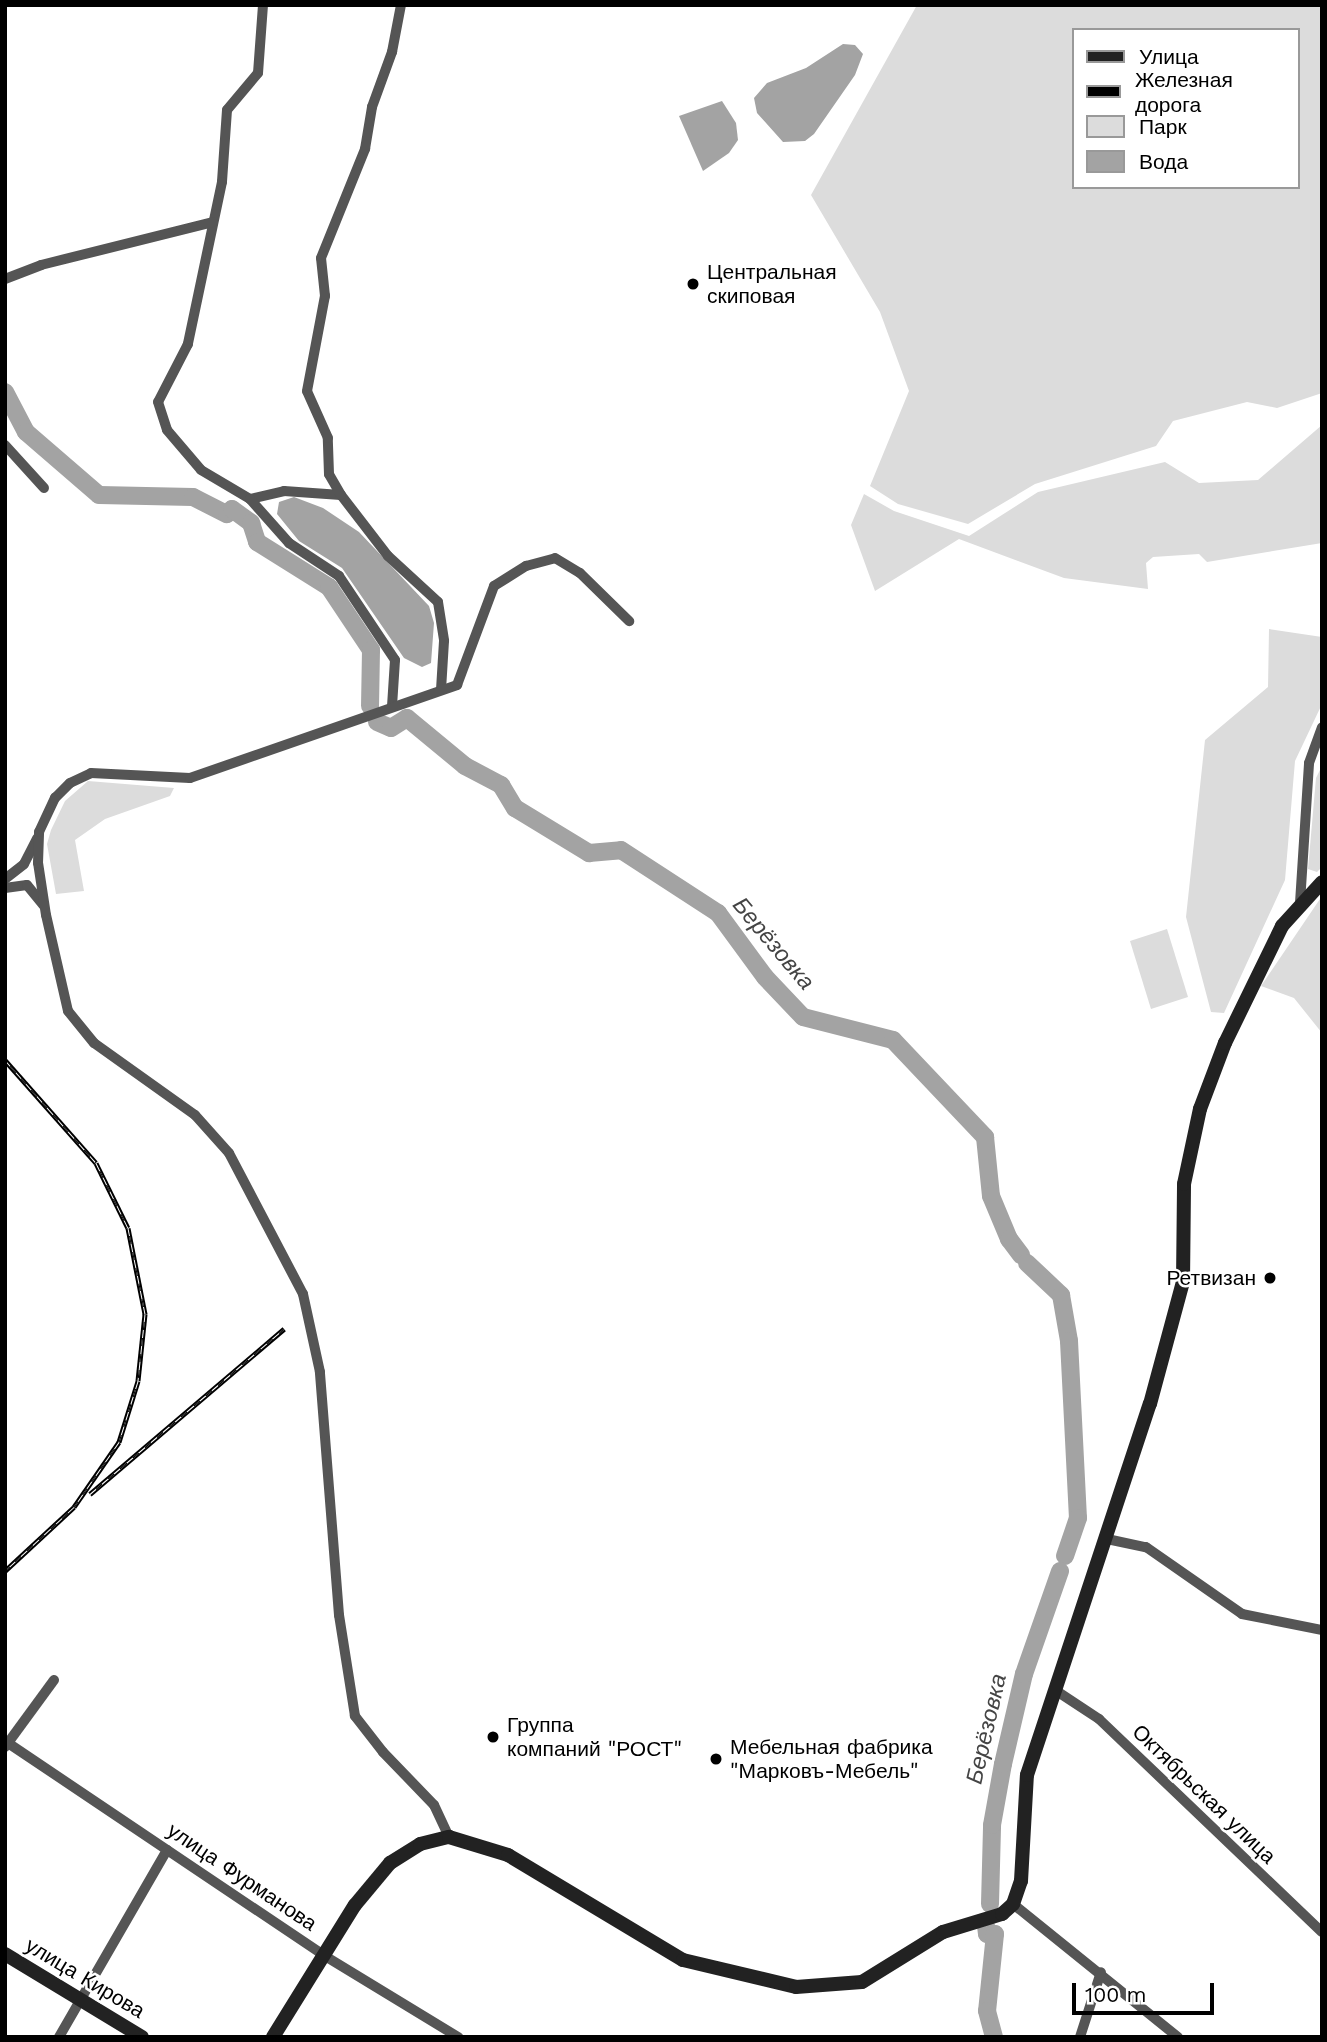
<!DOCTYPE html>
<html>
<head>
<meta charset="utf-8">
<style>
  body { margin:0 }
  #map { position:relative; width:1327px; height:2042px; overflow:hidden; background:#fff; font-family:"Work Sans",sans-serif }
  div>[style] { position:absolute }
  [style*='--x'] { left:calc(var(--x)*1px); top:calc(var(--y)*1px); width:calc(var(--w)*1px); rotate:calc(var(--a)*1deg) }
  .green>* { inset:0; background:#dcdcdc }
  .water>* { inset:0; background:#a3a3a3 }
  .river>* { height:18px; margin:-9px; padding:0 9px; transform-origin:9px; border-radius:9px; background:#a3a3a3 }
  .street>* { height:10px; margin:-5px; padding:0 5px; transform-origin:5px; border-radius:5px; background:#555 }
  .secondary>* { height:14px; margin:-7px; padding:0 7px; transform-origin:7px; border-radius:7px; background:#222 }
  .rail>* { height:5px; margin-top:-2.5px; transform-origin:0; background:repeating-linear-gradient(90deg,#fff 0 8px,#000 0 16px); box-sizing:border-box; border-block:2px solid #000 }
  .dots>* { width:19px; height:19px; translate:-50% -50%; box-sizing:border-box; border:4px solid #fff; border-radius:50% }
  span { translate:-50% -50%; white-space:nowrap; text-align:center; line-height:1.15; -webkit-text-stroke:5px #fff; paint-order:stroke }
  .poi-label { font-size:21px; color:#000 }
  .left { translate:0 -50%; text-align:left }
  .right { translate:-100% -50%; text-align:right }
  .street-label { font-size:21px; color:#000 }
  .water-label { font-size:23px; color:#444; font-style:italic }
  .frame { position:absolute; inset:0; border:7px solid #000; pointer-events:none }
  .legend { position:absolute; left:1072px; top:28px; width:228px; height:161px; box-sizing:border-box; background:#fff; border:2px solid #999; margin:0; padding:9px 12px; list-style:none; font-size:21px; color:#000 }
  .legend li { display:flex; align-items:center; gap:14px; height:35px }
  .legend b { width:35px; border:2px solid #999 }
  .scale { position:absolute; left:1072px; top:1983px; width:142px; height:32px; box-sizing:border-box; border:4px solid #000; border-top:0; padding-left:9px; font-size:21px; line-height:24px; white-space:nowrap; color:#000; -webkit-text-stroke:5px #fff; paint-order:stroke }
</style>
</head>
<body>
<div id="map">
  <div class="green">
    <div style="clip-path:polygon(evenodd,917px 5px,1322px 5px,1322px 393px,1277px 408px,1247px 402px,1173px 421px,1156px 446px,1035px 484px,968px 524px,898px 504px,870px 486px,909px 391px,880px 312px,811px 195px,917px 5px,1073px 30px,1297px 30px,1297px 187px,1073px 187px,1073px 30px)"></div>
    <div style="clip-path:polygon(1322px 425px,1322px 543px,1207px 562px,1199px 554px,1153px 557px,1146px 563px,1148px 589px,1064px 578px,959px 539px,875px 591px,851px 525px,864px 494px,894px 511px,969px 536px,1038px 492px,1165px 462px,1199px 483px,1258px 480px)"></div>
    <div style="clip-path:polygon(1269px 629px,1322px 637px,1322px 704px,1295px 761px,1285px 880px,1224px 1013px,1211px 1012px,1186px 917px,1205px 740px,1268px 687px)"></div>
    <div style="clip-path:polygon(1322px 766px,1322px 867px,1317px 872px,1308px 869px,1316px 778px)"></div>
    <div style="clip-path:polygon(88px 781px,174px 788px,170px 796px,105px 819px,75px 840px,84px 891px,56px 894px,47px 844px,51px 830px,65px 801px)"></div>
    <div style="clip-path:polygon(1322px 896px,1322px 1033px,1294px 998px,1261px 986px)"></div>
    <div style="clip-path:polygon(1167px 929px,1188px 997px,1151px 1009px,1130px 941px)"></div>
  </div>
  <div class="water">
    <div style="clip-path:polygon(843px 44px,855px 45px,863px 54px,855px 75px,814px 134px,805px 141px,783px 142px,757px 113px,754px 98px,767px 83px,806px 68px)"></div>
    <div style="clip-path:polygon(722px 101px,736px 123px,738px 140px,729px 153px,703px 171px,679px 116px)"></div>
    <div style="clip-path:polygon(294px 497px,323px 508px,359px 532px,429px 606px,434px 623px,431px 663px,422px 667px,404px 658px,342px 568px,299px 541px,277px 514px,279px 502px)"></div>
  </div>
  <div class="river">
    <div style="--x:5;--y:392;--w:45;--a:62.3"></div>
    <div style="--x:26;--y:432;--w:96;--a:40.8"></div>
    <div style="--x:99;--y:495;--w:94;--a:1.2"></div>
    <div style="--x:193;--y:497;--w:38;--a:27"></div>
    <div style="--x:227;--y:514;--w:7;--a:-45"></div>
    <div style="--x:232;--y:509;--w:24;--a:36"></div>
    <div style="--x:251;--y:523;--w:20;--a:72"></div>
    <div style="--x:257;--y:542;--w:85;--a:32"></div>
    <div style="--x:329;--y:587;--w:76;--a:56.3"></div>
    <div style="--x:371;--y:650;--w:56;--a:91"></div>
    <div style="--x:377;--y:722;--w:15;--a:23"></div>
    <div style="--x:391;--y:728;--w:19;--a:-32"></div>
    <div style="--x:407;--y:718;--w:75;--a:39.6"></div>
    <div style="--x:465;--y:766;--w:41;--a:27.8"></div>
    <div style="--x:501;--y:785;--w:27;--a:59"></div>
    <div style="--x:515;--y:808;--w:87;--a:31.3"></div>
    <div style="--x:589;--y:853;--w:32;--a:-5"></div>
    <div style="--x:621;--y:850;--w:116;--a:33"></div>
    <div style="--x:718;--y:913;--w:79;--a:53.7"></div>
    <div style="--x:765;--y:977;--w:55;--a:46.5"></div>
    <div style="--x:803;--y:1017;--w:93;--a:14.3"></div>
    <div style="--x:893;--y:1040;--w:134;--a:46.5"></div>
    <div style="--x:985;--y:1137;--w:59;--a:84.2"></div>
    <div style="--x:991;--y:1196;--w:47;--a:67.3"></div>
    <div style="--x:1009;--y:1239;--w:20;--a:53"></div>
    <div style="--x:1027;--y:1263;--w:47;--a:43.3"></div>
    <div style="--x:1061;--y:1295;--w:47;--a:80.1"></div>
    <div style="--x:1069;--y:1341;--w:177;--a:87.1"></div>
    <div style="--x:1078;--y:1518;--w:40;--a:108.9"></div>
    <div style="--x:990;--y:1904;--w:79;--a:-88.5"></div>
    <div style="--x:992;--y:1825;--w:62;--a:-79.8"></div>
    <div style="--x:1003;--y:1764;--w:92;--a:-76.9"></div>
    <div style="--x:1024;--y:1674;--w:109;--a:-70.7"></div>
    <div style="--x:986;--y:1926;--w:8;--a:83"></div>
    <div style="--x:987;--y:1934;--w:8;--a:0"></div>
    <div style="--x:995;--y:1934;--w:77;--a:95.9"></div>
    <div style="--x:987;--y:2011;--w:27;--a:75"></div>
  </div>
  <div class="street">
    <div style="--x:263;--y:5;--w:68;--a:94.2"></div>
    <div style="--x:258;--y:73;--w:48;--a:130"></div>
    <div style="--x:227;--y:110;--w:72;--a:94"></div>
    <div style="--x:222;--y:182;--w:166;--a:101.9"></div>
    <div style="--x:188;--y:344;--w:65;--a:117.3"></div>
    <div style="--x:158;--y:402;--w:29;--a:72"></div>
    <div style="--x:167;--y:430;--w:52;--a:49.6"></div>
    <div style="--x:201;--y:470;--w:57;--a:30.6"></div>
    <div style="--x:250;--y:499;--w:35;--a:-13"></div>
    <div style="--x:284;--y:491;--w:57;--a:4"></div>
    <div style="--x:341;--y:495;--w:77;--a:52.4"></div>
    <div style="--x:388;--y:556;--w:68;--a:42.6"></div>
    <div style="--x:438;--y:602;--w:39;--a:81"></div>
    <div style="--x:444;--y:641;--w:49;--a:93.5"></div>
    <div style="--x:5;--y:279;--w:39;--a:-21"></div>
    <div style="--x:41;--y:265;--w:177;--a:-14"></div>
    <div style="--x:5;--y:445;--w:58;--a:47.8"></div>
    <div style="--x:341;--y:495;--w:24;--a:-120"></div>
    <div style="--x:329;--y:474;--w:36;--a:-92"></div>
    <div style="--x:328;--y:438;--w:51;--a:-114.1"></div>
    <div style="--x:307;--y:391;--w:97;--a:-79.3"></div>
    <div style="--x:325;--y:296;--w:38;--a:-96"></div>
    <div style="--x:321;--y:258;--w:118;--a:-68"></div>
    <div style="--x:365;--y:149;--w:43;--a:-80.5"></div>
    <div style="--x:372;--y:107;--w:59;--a:-70"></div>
    <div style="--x:392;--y:52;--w:48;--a:-79.2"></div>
    <div style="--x:250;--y:499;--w:59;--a:48.4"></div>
    <div style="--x:289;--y:543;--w:60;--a:33.4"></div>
    <div style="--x:339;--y:576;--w:101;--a:56.3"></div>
    <div style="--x:395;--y:660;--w:47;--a:93.7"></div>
    <div style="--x:5;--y:879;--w:24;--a:-38"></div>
    <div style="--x:24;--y:864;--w:29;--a:-63"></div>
    <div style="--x:5;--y:888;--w:22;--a:-8"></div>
    <div style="--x:27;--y:885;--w:26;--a:51"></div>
    <div style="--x:1300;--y:903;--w:140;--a:-86.3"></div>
    <div style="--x:1309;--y:763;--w:38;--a:-70"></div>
    <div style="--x:1107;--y:1539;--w:40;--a:12"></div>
    <div style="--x:1146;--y:1547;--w:117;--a:34.9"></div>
    <div style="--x:1242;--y:1614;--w:82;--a:11.3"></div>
    <div style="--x:1055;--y:1690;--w:53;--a:33.4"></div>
    <div style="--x:1099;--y:1719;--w:308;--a:43.7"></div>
    <div style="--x:5;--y:1741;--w:380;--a:33.9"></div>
    <div style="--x:320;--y:1953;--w:162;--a:31.3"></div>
    <div style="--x:5;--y:1747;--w:83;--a:-53.8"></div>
    <div style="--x:449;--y:1837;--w:35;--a:-115"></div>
    <div style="--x:434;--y:1805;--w:74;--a:-133.9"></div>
    <div style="--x:383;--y:1752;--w:46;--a:-127.9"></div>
    <div style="--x:355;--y:1716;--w:102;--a:-99"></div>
    <div style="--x:339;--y:1615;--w:244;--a:-94.5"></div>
    <div style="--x:320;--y:1372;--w:80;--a:-102.3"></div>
    <div style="--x:303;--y:1294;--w:159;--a:-117.7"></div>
    <div style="--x:229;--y:1153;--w:51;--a:-131.8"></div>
    <div style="--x:195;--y:1115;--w:124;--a:-144.5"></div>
    <div style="--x:94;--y:1043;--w:41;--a:-129.1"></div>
    <div style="--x:68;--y:1011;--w:98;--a:-102.9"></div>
    <div style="--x:46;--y:915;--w:53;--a:-98.7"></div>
    <div style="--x:38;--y:863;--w:31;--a:-88"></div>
    <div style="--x:39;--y:832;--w:38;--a:-65"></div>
    <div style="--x:55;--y:798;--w:21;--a:-45"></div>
    <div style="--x:70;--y:783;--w:23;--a:-25"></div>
    <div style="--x:91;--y:773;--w:99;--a:2.9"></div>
    <div style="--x:190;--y:778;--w:283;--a:-19.2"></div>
    <div style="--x:457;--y:685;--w:106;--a:-69.5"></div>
    <div style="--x:494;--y:586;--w:38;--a:-32"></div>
    <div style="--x:526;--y:566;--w:30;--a:-15"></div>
    <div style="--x:555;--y:558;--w:29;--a:31"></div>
    <div style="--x:580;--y:573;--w:69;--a:44.4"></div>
    <div style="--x:1013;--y:1904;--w:212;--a:38.9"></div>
    <div style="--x:59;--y:2037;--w:216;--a:-60"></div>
    <div style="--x:1080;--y:2037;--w:68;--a:-72.1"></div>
  </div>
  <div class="secondary">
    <div style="--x:5;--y:1954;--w:160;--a:31.2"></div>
    <div style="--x:273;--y:2037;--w:155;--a:-58.2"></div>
    <div style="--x:355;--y:1905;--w:55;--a:-50.2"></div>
    <div style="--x:390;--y:1863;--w:36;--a:-32"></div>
    <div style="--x:420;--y:1844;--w:30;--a:-14"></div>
    <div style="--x:449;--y:1837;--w:62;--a:17"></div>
    <div style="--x:508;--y:1855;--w:204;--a:31"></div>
    <div style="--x:683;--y:1960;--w:116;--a:13.4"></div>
    <div style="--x:796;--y:1987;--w:66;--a:-4.3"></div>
    <div style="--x:862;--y:1982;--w:95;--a:-31.7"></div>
    <div style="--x:943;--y:1932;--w:62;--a:-17"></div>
    <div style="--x:1002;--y:1914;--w:15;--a:-42"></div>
    <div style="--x:1013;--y:1904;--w:24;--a:-71"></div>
    <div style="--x:1021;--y:1881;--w:106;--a:-86.8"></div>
    <div style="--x:1027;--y:1775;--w:391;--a:-71.7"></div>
    <div style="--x:1150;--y:1404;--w:126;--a:-74.9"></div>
    <div style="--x:1183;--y:1282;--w:98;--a:-89.4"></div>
    <div style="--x:1184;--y:1184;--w:77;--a:-78"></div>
    <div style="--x:1200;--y:1109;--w:71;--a:-69.3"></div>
    <div style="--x:1225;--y:1043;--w:130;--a:-64"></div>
    <div style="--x:1282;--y:926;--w:59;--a:-47.7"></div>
  </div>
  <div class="rail">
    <div style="--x:5;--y:1060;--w:137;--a:48.5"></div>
    <div style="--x:96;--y:1163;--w:72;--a:63.8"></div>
    <div style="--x:128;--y:1228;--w:88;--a:78.8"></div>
    <div style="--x:145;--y:1314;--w:67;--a:96"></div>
    <div style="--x:138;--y:1381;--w:64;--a:107.3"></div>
    <div style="--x:119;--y:1442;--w:79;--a:124.7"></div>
    <div style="--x:74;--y:1507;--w:94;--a:137.2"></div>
    <div style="--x:90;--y:1494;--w:255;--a:-40.4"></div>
  </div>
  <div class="dots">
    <div style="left:693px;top:284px;background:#000"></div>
    <div style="left:1270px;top:1278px;background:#000"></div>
    <div style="left:493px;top:1737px;background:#000"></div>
    <div style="left:716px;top:1759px;background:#000"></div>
  </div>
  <div class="poi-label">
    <span class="left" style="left:707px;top:284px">Центральная<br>скиповая</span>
    <span class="right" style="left:1256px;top:1278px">Ретвизан</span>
    <span class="left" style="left:507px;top:1737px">Группа<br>компаний "РОСТ"</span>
    <span class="left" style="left:730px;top:1759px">Мебельная фабрика<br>"Марковъ-Мебель"</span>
  </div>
  <div class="street-label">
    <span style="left:1204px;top:1794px;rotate:44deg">Октябрьская улица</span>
    <span style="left:242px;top:1877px;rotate:34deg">улица Фурманова</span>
    <span style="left:85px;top:1978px;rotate:31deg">улица Кирова</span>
  </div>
  <div class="water-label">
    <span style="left:773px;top:944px;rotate:50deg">Берёзовка</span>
    <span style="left:987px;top:1729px;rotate:-77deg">Берёзовка</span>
  </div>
  <div class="frame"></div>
  <ul class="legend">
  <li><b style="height:9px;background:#222"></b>Улица</li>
  <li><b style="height:9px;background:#000"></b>Железная дорога</li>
  <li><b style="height:19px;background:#dcdcdc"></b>Парк</li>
  <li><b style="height:19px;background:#a3a3a3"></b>Вода</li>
  </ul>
  <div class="scale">100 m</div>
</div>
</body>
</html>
